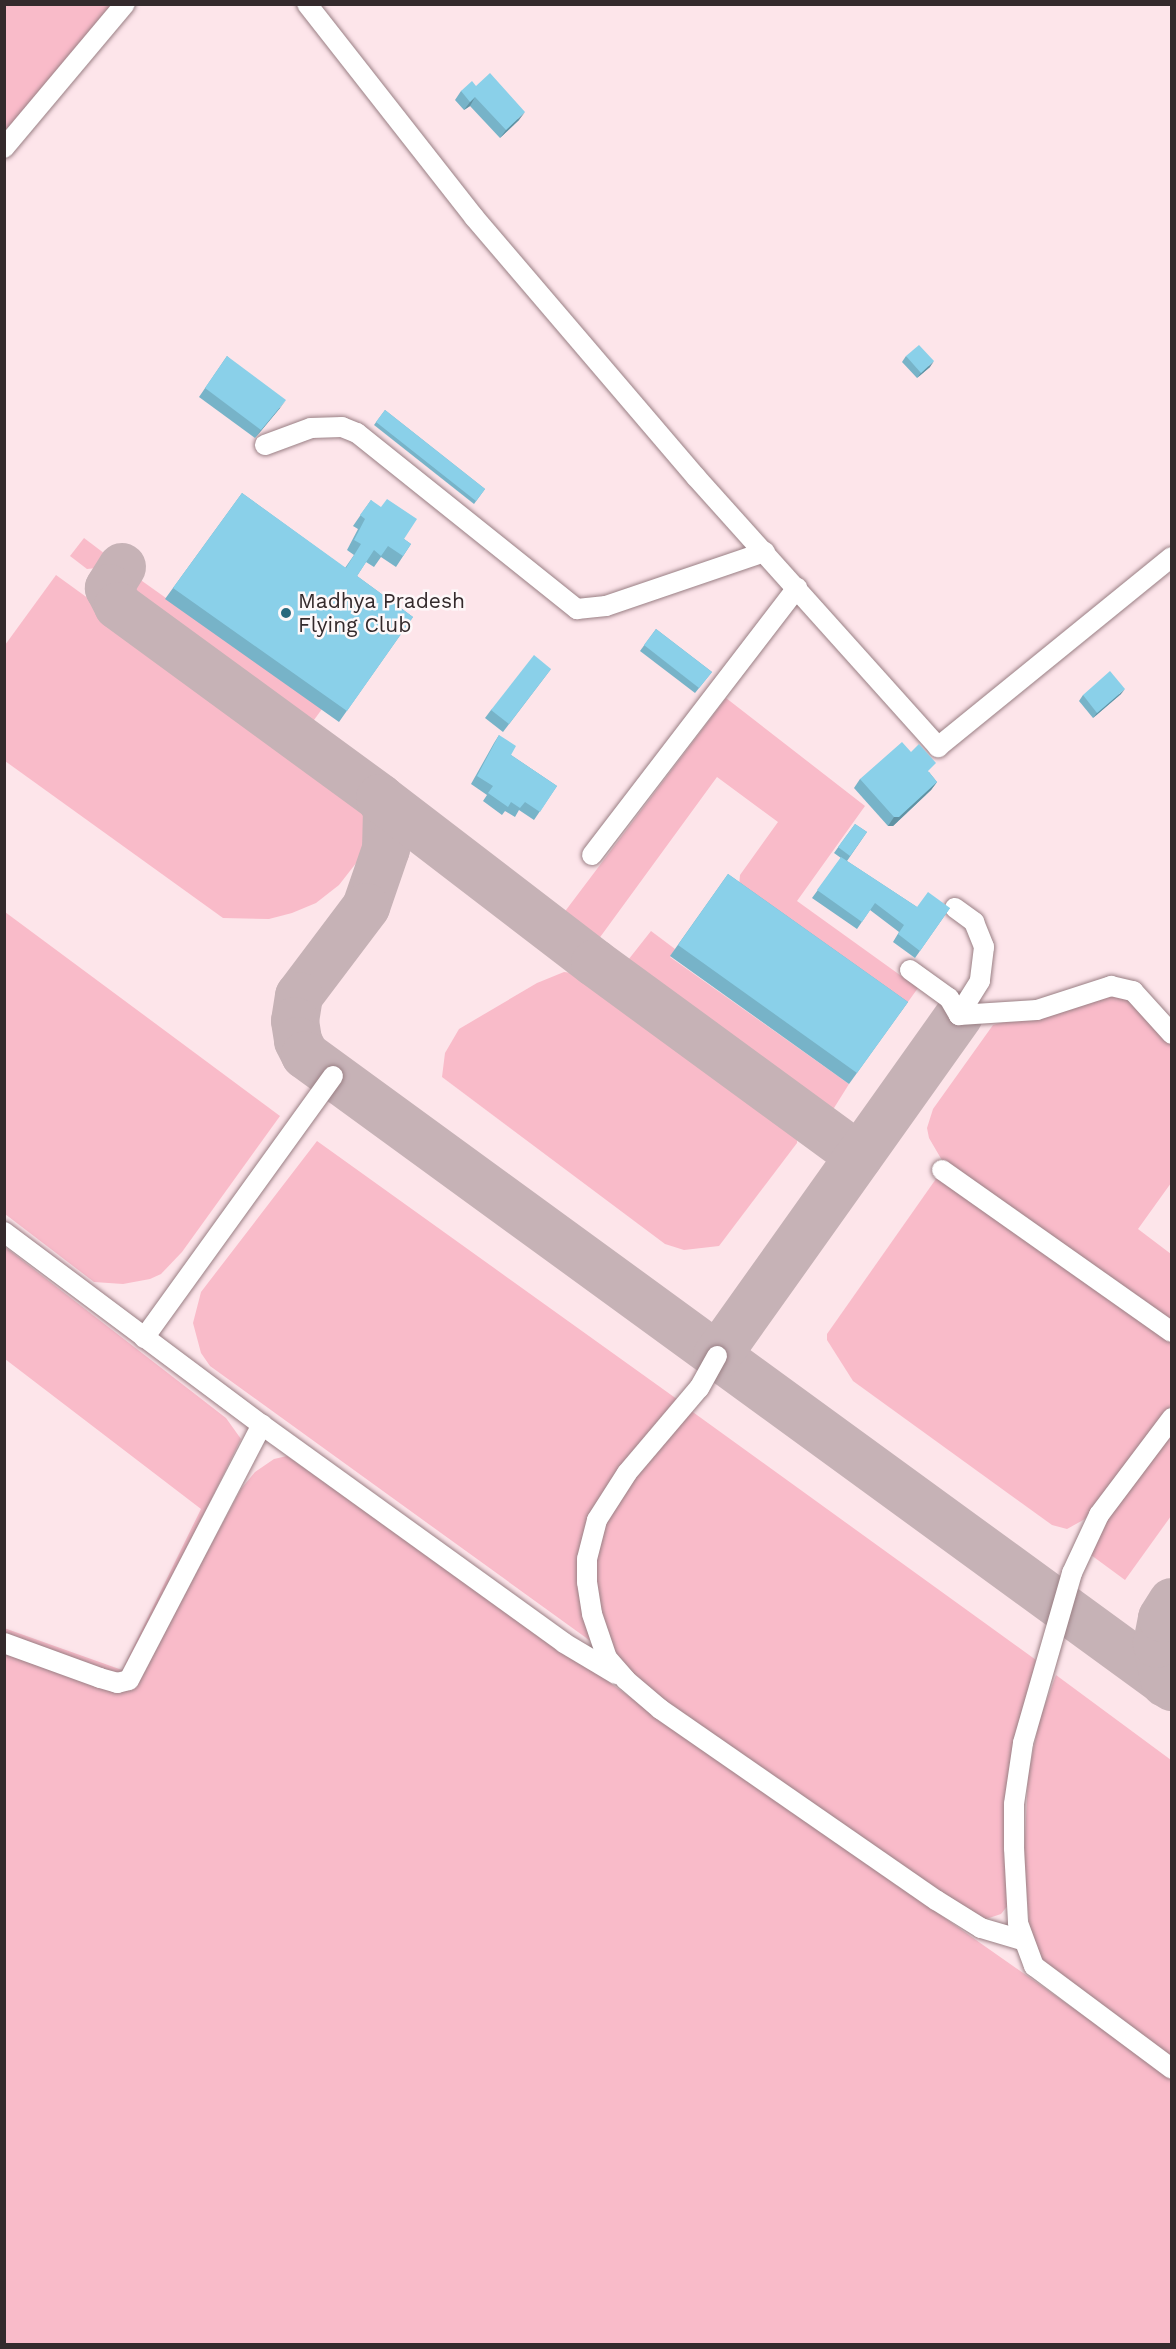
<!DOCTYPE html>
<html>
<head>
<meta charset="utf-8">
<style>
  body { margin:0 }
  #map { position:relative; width:1176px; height:2349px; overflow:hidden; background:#fde5ea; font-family:"Work Sans",sans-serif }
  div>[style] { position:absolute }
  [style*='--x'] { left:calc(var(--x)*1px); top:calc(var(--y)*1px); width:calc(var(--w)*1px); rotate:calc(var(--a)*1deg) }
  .green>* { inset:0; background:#f9bbc9 }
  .taxiway>* { height:48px; margin:-24px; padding:0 24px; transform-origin:24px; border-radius:24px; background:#c6b2b6 }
  .roads { filter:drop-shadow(0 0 2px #997f84) drop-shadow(0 0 2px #997f84) }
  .minor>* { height:20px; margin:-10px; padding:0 10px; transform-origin:10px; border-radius:10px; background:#fff }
  .wall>* { inset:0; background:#77b3c8 }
  .shaded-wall>* { inset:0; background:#6192a3 }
  .building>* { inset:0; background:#8ad0e9 }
  .dots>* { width:16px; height:16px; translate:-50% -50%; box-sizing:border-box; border:3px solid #fef8f9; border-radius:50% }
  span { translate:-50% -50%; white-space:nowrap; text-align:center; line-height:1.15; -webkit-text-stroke:5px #fef8f9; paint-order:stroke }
  .poi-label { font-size:21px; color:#342a2c }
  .left { translate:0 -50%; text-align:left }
  .frame { position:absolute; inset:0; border:6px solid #342a2c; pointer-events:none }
</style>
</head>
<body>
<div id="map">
  <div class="green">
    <div style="clip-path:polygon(5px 5px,113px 5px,5px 132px)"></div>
    <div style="clip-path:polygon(84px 538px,113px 560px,106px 567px,87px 569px,70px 556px)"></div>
    <div style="clip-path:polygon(56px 575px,350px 788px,360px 799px,373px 832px,371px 844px,339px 885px,316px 903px,292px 913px,269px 919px,223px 918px,5px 761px,5px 645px)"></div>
    <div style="clip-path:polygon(135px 576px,322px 709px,306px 731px,137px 607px,128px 590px)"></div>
    <div style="clip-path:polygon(726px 698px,865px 806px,797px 901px,918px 988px,900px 1013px,738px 897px,740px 875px,778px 822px,717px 777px,598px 940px,563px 914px)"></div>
    <div style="clip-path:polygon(5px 912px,280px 1116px,182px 1252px,161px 1274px,150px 1279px,123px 1284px,94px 1282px,5px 1214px)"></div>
    <div style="clip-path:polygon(651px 931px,675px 949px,670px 957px,849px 1084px,834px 1108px,824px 1110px,813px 1106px,621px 969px)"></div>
    <div style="clip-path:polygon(564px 972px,589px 975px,622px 994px,798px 1128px,797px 1143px,719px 1246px,684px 1250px,665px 1244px,442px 1077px,445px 1053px,459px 1029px,537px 983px)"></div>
    <div style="clip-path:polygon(1122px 994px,1148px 1016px,1171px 1044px,1171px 1183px,1138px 1229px,1171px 1254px,1171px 1327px,943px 1162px,929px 1138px,927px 1128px,933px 1109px,993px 1025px,1080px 1000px)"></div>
    <div style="clip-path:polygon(317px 1141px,681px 1402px,595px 1508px,596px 1645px,210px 1366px,201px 1353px,193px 1323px,201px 1292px)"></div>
    <div style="clip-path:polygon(938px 1176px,1171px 1340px,1171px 1405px,1101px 1500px,1085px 1519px,1067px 1529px,1052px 1525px,853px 1381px,827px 1340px,827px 1334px)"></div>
    <div style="clip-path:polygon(5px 1247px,226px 1418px,241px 1439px,124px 1676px,5px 1636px,4px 1628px,122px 1670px,201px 1509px,5px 1359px)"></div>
    <div style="clip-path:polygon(690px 1410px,1036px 1660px,1017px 1733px,1009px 1904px,1001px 1914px,986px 1919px,974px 1916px,658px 1700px,616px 1661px,592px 1582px,608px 1508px)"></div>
    <div style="clip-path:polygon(1171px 1432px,1171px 1516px,1125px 1580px,1091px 1555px,1094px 1537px)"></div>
    <div style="clip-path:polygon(287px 1456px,1171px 2077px,1171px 2344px,5px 2344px,5px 1648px,138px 1681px,241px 1489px,255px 1472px,274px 1459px)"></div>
    <div style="clip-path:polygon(1056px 1675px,1171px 1760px,1171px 2060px,1042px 1961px,1030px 1931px,1024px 1861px,1028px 1775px,1040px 1718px)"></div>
  </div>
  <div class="taxiway">
    <div style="--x:122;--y:567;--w:25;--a:122"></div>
    <div style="--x:109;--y:588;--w:20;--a:63"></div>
    <div style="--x:118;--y:606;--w:325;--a:36.2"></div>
    <div style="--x:380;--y:798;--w:13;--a:58"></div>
    <div style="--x:387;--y:809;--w:40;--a:91.4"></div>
    <div style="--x:386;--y:849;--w:61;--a:109"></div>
    <div style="--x:366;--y:907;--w:111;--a:127"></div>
    <div style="--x:299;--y:996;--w:25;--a:99"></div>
    <div style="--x:295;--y:1021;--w:20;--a:81"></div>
    <div style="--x:298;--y:1041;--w:16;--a:63"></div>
    <div style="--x:305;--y:1055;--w:1073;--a:36.09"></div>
    <div style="--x:380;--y:798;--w:271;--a:37.5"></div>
    <div style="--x:595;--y:963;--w:327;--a:36.2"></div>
    <div style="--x:717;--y:1356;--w:418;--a:-54.6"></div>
    <div style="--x:1165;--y:1683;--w:40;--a:-102"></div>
    <div style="--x:1157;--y:1644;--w:26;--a:-79"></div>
    <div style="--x:1162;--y:1618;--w:19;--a:-58"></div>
  </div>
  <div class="roads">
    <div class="minor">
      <div style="--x:307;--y:4;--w:271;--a:51.9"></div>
      <div style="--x:474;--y:217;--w:342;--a:49.5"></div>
      <div style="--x:696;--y:477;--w:363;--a:48.1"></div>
      <div style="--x:938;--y:747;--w:301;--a:-39.1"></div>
      <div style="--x:4;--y:148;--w:188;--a:-50"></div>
      <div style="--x:265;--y:445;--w:49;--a:-20.3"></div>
      <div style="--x:311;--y:428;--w:31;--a:-2"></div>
      <div style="--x:342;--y:427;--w:16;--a:22"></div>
      <div style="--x:357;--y:433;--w:282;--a:38.7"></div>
      <div style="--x:577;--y:609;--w:29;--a:-6"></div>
      <div style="--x:606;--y:606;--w:168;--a:-18.8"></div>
      <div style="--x:592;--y:855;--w:337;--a:-52.5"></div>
      <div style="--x:955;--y:908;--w:24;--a:36"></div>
      <div style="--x:974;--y:922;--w:27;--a:68"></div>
      <div style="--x:984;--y:947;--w:34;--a:97"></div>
      <div style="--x:980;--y:981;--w:40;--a:122"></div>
      <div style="--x:910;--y:970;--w:48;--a:35.7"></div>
      <div style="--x:949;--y:998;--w:20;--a:60"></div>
      <div style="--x:959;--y:1015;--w:78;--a:-3.7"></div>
      <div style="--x:1037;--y:1010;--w:78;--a:-18"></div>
      <div style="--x:1111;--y:986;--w:23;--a:13"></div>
      <div style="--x:1133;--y:991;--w:58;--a:47.8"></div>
      <div style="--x:942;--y:1170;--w:281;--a:35.2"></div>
      <div style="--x:4;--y:1232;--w:322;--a:36.8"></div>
      <div style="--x:262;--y:1425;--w:372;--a:35.8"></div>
      <div style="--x:564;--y:1643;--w:61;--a:30.8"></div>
      <div style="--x:144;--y:1338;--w:323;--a:-54.2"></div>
      <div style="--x:717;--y:1356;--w:37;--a:119"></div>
      <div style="--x:699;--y:1388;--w:111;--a:130.3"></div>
      <div style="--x:627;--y:1473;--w:56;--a:122.6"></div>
      <div style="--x:597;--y:1520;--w:40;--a:104.4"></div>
      <div style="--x:587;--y:1559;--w:23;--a:90"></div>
      <div style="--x:587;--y:1582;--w:32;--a:81"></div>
      <div style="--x:592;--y:1614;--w:46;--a:71.2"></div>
      <div style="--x:607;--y:1658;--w:29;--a:49"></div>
      <div style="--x:626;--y:1680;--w:45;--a:40.5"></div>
      <div style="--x:660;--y:1709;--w:336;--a:34.7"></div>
      <div style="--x:936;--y:1900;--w:53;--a:31.9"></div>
      <div style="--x:981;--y:1928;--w:43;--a:16.3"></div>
      <div style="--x:1172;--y:1418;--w:121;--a:127"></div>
      <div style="--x:1099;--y:1515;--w:64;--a:115"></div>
      <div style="--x:1072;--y:1573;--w:177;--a:106.1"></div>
      <div style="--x:1023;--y:1743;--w:62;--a:98.4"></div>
      <div style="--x:1014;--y:1804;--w:44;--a:90"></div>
      <div style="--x:1014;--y:1848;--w:75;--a:86.9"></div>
      <div style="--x:1018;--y:1923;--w:46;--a:69.6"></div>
      <div style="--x:1034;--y:1966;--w:172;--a:36.7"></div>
      <div style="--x:4;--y:1643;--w:102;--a:20"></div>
      <div style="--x:100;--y:1678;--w:18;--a:16"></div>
      <div style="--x:117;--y:1683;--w:12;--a:-14"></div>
      <div style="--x:129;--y:1680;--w:288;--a:-62.5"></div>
    </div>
  </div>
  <div class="wall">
    <div style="clip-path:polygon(476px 86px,519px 120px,500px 138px,470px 106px,464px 110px,455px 100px,461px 91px)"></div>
    <div style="clip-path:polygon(227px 356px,280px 408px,255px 438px,199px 397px)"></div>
    <div style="clip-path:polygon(906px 356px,930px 367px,917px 378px,902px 362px)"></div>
    <div style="clip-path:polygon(385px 410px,485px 489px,474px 504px,374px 425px)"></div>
    <div style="clip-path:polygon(242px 493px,345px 568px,354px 555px,347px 550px,358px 529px,353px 526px,371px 500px,404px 539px,411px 544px,396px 567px,381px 557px,374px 567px,366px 562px,357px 576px,413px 617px,339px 722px,165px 599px)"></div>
    <div style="clip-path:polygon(656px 629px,712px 672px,695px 693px,640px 651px)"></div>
    <div style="clip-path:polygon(551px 669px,503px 732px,485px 718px,491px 710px)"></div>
    <div style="clip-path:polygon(1121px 694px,1093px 718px,1079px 701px,1083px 695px)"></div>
    <div style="clip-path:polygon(499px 735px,511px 755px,557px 786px,534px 820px,519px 810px,515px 817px,505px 811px,502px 815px,483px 801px,487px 795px,471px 784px,494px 743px)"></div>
    <div style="clip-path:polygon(929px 772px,937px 782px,931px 790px,893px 826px,888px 826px,854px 788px,860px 779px)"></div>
    <div style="clip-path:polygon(855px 824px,867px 832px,847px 861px,917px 907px,950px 908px,915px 958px,893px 942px,899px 932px,870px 910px,857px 929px,812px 898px,841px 858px,834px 853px)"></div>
    <div style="clip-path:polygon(728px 874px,908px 1002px,849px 1084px,670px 956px)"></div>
  </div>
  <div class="shaded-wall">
    <div style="clip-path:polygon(475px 97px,470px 106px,464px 110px,470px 102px)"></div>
    <div style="clip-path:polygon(525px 112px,519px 120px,500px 138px,506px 130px)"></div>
    <div style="clip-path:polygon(934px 361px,930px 367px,917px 378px,921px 373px)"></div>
    <div style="clip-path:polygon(286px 400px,280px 408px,255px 438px,261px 430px)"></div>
    <div style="clip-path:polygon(1125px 689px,1121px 694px,1093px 718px,1097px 713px)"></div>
    <div style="clip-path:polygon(937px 782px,931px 790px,893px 826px,888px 826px,894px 817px)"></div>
  </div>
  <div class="building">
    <div style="clip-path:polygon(490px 73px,525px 112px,506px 130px,475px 97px,470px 102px,461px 91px,472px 81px,476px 86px)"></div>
    <div style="clip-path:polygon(919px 345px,934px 361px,921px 373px,906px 356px)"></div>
    <div style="clip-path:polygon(227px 356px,286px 400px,261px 430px,205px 388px)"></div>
    <div style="clip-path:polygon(385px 410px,485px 489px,476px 501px,376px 422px)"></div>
    <div style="clip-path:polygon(242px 493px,346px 568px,361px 544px,354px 540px,365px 519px,360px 515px,371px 500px,381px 507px,387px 499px,417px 519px,404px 539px,411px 544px,403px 556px,388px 546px,381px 556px,374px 550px,357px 576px,413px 617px,347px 711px,173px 588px)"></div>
    <div style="clip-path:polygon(656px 629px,712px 672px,699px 688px,644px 645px)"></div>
    <div style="clip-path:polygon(534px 655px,551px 669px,509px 724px,491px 710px)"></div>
    <div style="clip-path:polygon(1110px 671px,1125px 689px,1097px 713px,1083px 695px)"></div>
    <div style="clip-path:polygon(499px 735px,516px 746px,511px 755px,557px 786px,540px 812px,525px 802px,520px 808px,511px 802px,508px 807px,488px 793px,493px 786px,477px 776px)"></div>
    <div style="clip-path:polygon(902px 742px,911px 752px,919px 744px,936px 763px,928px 771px,937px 782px,899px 817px,894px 817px,860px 779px)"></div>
    <div style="clip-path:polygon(855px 824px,867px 832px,850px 856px,838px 847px)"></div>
    <div style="clip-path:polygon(841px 857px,917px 907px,928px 892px,950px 908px,920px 951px,898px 934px,904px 925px,875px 903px,862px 922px,817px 890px)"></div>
    <div style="clip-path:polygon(728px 874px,908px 1002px,857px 1073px,678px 945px)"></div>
  </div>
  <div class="dots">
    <div style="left:286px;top:613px;background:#29697d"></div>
  </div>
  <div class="poi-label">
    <span class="left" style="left:298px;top:613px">Madhya Pradesh<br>Flying Club</span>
  </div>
  <div class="frame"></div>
</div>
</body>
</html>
